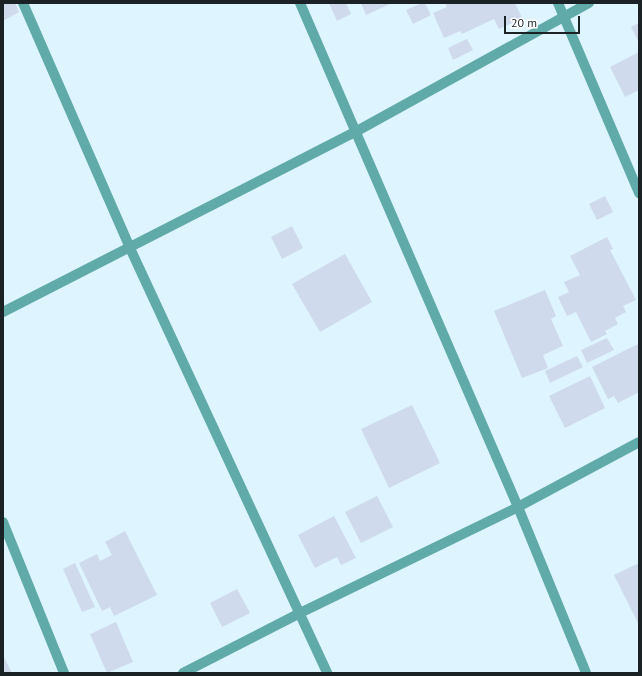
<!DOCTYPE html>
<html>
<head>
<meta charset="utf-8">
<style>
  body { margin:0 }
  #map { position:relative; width:642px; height:676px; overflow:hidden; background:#def4ff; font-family:"PT Sans",sans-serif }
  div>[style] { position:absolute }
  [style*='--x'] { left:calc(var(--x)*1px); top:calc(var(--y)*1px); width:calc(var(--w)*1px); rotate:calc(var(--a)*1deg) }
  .building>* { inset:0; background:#cfdaec }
  .minor>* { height:10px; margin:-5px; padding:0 5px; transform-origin:5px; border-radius:5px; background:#60abaa }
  span { translate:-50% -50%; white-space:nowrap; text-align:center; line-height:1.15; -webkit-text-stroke:4px #fff; paint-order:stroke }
  .frame { position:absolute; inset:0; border:4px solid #1a2226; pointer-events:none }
  .scale { position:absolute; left:504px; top:16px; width:76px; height:18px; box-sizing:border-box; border:2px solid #1a2226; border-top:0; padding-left:5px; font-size:12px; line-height:14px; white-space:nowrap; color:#1a2226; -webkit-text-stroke:3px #fff; paint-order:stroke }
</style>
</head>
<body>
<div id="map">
  <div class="building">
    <div style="clip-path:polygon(3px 3px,15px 3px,19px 12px,3px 21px)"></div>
    <div style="clip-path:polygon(329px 3px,346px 3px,351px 14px,337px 21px)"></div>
    <div style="clip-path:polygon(361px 3px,392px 3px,366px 15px)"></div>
    <div style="clip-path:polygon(422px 3px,425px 3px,431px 15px,413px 24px,406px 10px)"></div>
    <div style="clip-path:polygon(445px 3px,515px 3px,522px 18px,499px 29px,494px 19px,462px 34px,460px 31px,444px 38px,433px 13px,447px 7px)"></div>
    <div style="clip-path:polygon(639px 23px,639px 41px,638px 41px,631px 27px)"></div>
    <div style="clip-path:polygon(467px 39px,473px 50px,453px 60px,448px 48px)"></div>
    <div style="clip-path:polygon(639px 52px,639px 90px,625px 97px,610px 67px)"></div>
    <div style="clip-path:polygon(605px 196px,613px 212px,597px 220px,589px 204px)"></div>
    <div style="clip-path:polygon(292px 226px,303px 248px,282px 259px,271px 237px)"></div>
    <div style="clip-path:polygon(607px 237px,613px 249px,610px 250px,636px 300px,623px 306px,626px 312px,615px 318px,618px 324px,605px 331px,607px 334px,591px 342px,576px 312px,567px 316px,558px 297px,569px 292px,564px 282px,580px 275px,570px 256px)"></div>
    <div style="clip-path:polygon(345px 254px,372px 302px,320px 332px,292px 284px)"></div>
    <div style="clip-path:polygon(545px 290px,556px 316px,551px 319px,563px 346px,543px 355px,548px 368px,522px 378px,494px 311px)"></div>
    <div style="clip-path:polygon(607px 338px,614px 350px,587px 363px,581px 350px)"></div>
    <div style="clip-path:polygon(638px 344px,639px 392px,618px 403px,614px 396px,608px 399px,592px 367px)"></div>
    <div style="clip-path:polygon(577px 356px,583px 367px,550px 383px,545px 371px)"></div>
    <div style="clip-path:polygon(590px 376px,605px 408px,565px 428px,549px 396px)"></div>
    <div style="clip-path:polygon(412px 405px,440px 463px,389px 488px,361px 429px)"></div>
    <div style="clip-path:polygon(377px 496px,393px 527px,361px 543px,345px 512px)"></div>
    <div style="clip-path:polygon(334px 516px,356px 558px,341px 565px,337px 557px,315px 568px,298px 535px)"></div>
    <div style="clip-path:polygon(125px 531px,157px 595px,114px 616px,110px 607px,102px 611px,79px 563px,97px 554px,100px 561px,112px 555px,105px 542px)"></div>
    <div style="clip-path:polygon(75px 563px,95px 607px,82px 612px,63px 569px)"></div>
    <div style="clip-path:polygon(639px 563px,639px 622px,638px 623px,614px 575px)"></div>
    <div style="clip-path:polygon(237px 589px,250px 613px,222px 627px,210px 603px)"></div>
    <div style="clip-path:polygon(116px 622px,133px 662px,107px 673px,90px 634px)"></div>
    <div style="clip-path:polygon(3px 655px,12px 673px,3px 673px)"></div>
  </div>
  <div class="minor">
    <div style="--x:23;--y:3;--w:265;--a:66.4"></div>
    <div style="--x:129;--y:246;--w:471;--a:65.1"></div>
    <div style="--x:300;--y:3;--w:549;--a:66.61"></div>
    <div style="--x:518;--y:507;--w:179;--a:67.7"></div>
    <div style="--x:558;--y:3;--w:207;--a:66.9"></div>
    <div style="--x:3;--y:312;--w:398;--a:-27.1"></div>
    <div style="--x:357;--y:131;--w:265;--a:-28.9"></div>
    <div style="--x:3;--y:522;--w:163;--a:68"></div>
    <div style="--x:183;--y:673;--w:131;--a:-27.1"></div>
    <div style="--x:300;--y:613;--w:242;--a:-25.9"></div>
    <div style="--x:518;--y:507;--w:137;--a:-28.2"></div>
  </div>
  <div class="frame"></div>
  <div class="scale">20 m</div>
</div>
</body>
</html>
